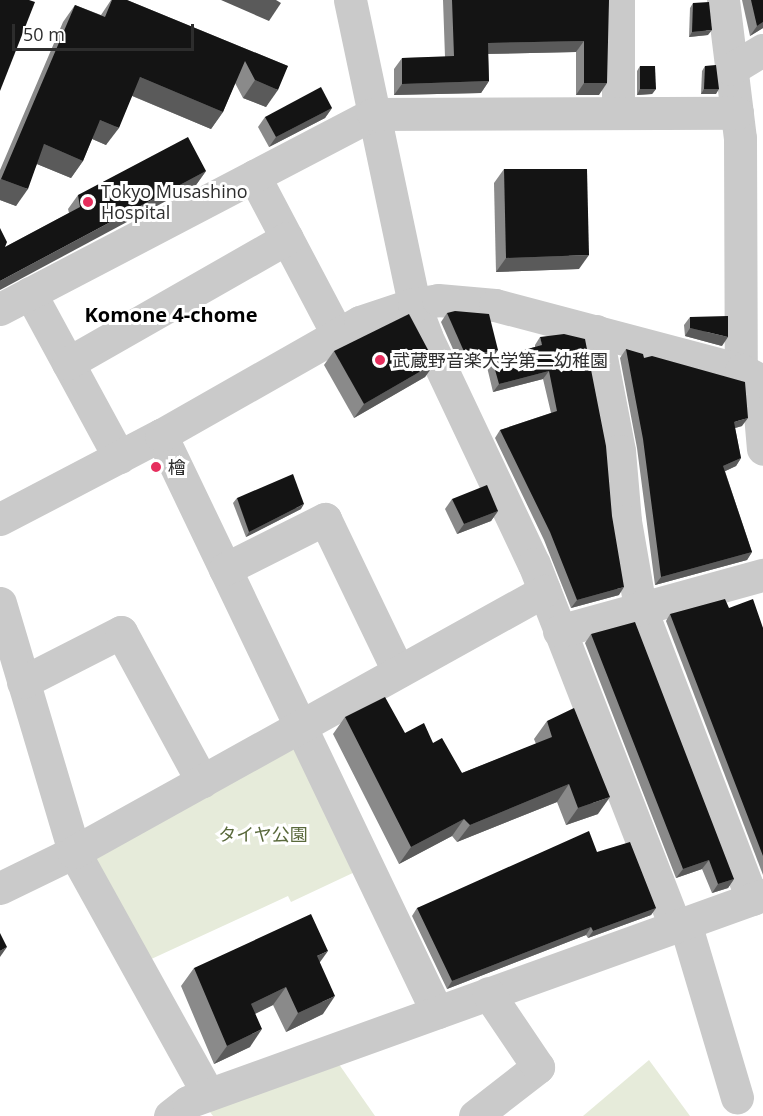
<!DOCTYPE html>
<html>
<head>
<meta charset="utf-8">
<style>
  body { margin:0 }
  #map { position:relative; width:763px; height:1116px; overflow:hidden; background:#fff; font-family:"Open Sans","Noto Sans JP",sans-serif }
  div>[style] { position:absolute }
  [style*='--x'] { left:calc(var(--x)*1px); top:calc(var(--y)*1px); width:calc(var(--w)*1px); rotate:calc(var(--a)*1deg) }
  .green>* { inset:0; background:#e6ebda }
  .minor>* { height:33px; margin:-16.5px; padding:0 16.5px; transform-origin:16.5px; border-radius:16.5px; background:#cacaca }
  .wall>* { inset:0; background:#8a8a8a }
  .shaded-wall>* { inset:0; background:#5a5a5a }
  .building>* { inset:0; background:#141414 }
  .dots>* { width:16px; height:16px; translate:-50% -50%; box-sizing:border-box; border:3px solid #fff; border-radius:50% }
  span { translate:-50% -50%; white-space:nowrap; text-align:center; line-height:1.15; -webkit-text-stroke:6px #fff; paint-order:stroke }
  .poi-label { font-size:18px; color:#2d2d2d }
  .left { translate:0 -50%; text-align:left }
  .park-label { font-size:18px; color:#59693b }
  .neighbourhood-label { font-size:20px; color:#000; font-weight:700 }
  .scale { position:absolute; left:12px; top:24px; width:182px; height:27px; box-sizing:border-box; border:3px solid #2d2d2d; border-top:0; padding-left:8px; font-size:18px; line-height:21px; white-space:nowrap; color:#2d2d2d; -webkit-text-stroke:4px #fff; paint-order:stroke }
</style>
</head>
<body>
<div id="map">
  <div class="green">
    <div style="clip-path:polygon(283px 746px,299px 751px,357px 871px,291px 902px,288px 896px,147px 961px,93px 862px,97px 850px)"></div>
    <div style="clip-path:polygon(336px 1060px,375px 1116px,213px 1116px,207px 1108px)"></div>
    <div style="clip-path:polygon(649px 1060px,690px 1116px,583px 1116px)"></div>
  </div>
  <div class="minor">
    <div style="--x:350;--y:0;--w:311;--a:78.1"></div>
    <div style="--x:414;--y:304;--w:34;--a:69"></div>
    <div style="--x:426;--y:336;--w:252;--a:64.7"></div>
    <div style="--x:534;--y:564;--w:388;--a:68.7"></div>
    <div style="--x:618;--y:0;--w:113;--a:90"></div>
    <div style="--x:723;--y:0;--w:139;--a:83"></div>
    <div style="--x:740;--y:138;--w:232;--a:89.8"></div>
    <div style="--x:731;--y:69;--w:37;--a:-31"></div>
    <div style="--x:254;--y:176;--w:180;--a:62.2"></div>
    <div style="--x:30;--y:293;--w:187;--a:61.5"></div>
    <div style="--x:0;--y:309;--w:421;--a:-27.6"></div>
    <div style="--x:373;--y:114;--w:364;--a:-0.2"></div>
    <div style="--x:596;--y:331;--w:122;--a:79.1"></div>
    <div style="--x:619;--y:451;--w:70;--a:85.1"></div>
    <div style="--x:625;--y:521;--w:87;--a:80.1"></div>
    <div style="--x:640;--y:607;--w:313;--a:69"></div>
    <div style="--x:68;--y:363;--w:252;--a:-29.7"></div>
    <div style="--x:757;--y:379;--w:70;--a:85.1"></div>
    <div style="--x:161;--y:435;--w:640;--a:64.44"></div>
    <div style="--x:0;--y:519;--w:182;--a:-27.6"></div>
    <div style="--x:161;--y:435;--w:229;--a:-29.6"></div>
    <div style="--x:360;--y:322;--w:57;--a:-18.4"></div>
    <div style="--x:414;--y:304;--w:24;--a:-9"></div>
    <div style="--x:438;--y:300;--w:57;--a:5"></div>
    <div style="--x:495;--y:305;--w:254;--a:14.8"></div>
    <div style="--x:741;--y:370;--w:25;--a:27"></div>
    <div style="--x:225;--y:569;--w:112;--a:-26.6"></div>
    <div style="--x:325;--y:519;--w:169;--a:64.3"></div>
    <div style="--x:0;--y:603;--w:260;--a:73.4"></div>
    <div style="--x:74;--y:852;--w:277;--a:61"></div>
    <div style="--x:559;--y:631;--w:212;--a:-15.4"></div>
    <div style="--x:23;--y:682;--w:110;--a:-27"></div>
    <div style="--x:121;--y:632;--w:170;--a:61.5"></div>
    <div style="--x:0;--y:888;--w:82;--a:-25.9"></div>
    <div style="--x:74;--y:852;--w:538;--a:-29.04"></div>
    <div style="--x:685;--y:923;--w:182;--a:73.4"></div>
    <div style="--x:170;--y:1116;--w:23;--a:-38"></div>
    <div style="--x:188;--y:1102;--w:611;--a:-19.8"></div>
    <div style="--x:475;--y:1116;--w:80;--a:-37.9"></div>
    <div style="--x:538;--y:1067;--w:89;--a:-124"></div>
  </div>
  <div class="wall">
    <div style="clip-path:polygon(111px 0,127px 0,288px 66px,266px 107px,243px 98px,235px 83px,223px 112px,211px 129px,132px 96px,106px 145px,92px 139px,83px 161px,71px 178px,37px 164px,16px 206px,0 200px,0 170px,63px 22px,75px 5px,101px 15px)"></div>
    <div style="clip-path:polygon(443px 0,609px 0,599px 95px,576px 95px,576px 52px,488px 54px,489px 81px,481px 93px,394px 95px,394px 69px,402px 58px,445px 57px)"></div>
    <div style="clip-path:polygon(742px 0,763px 0,763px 28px,750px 36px)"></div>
    <div style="clip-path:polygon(693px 3px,708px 35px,689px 37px,690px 8px)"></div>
    <div style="clip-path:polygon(640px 66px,656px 89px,652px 94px,637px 95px,637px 71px)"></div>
    <div style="clip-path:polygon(705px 66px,716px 94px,701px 94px,702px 71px)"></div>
    <div style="clip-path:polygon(332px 108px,325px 118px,269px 147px,258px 127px,265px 117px)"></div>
    <div style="clip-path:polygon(504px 169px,579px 269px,496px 272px,494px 183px)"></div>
    <div style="clip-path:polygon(206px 171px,196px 185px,5px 247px,69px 213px,68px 209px,78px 195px)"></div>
    <div style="clip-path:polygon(447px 313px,498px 350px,492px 358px,460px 365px,441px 322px)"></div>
    <div style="clip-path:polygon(690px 317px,722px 346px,685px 336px,684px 325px)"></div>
    <div style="clip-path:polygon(540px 337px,619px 595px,571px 608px,544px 540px,495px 438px,500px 430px,551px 413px,543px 379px,493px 392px,487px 367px,492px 359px,535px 347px,535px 345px)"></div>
    <div style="clip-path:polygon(626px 349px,644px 358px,742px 426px,735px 428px,741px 458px,736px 466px,725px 471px,752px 552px,747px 560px,655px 585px,637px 448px,620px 358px)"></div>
    <div style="clip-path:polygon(334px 351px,435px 363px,425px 377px,354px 418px,324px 365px)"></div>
    <div style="clip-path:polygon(237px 498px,301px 509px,246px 537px,233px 503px)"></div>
    <div style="clip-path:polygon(452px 499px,498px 511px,491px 521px,457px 534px,445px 509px)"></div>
    <div style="clip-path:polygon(729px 608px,763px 628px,763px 875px,666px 621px,670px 614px)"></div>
    <div style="clip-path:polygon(591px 634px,734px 879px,728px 888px,712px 893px,702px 869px,676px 878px,585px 643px)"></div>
    <div style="clip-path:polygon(345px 717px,405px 733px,433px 743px,462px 773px,536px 744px,534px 739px,547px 721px,598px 814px,566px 825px,557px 802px,457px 842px,452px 836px,399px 864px,333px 734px)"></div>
    <div style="clip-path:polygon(597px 852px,656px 908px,651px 915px,588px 938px,586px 935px,447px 989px,412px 916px,417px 908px)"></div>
    <div style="clip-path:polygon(320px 963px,323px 1014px,286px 1032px,273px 1005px,255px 1014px,250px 1047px,214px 1064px,181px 986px,194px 968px)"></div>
  </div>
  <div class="shaded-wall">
    <div style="clip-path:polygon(221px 0,276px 0,281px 3px,269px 21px)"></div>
    <div style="clip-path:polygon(763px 22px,763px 28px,750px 36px,757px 26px)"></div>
    <div style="clip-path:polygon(712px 30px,708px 35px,689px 37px,692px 32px)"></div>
    <div style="clip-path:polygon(584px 41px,576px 52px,480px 54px,488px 43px)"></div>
    <div style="clip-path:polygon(140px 77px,223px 112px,211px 129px,128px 94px)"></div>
    <div style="clip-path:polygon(255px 80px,278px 90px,266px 107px,243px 98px)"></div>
    <div style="clip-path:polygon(489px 81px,481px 93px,394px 95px,402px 84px)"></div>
    <div style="clip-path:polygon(584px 83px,607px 83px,599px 95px,576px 95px)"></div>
    <div style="clip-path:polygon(640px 89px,656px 89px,652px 94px,637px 95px)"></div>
    <div style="clip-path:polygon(704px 89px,719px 89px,716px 94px,701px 94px)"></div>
    <div style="clip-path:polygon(332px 108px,325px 118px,269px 147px,276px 137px)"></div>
    <div style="clip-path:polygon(100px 120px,119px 128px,106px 145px,88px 137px)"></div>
    <div style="clip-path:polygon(44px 144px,83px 161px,71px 178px,32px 162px)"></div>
    <div style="clip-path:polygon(206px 171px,196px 185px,0 290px,0 281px)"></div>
    <div style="clip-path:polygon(1px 179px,28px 189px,16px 206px,0 200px,0 180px)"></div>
    <div style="clip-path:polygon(589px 255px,579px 269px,496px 272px,506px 258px)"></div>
    <div style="clip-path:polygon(690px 328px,728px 337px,722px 346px,685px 336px)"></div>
    <div style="clip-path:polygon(498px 350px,492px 358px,460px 365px,466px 356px)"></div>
    <div style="clip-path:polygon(435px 363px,425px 377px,354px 418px,364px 404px)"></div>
    <div style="clip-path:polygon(549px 371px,543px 379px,493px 392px,499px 384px)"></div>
    <div style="clip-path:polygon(748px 418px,742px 426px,728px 430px,734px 422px)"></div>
    <div style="clip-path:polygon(741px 458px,736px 466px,717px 475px,723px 466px)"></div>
    <div style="clip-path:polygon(304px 504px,301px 509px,246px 537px,249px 532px)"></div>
    <div style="clip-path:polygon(498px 511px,491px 521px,457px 534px,464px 524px)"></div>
    <div style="clip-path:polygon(752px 552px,747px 560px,655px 585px,661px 577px)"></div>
    <div style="clip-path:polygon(624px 587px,619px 595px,571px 608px,577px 600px)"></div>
    <div style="clip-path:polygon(569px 784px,557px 802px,457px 842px,470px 825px)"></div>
    <div style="clip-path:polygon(610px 797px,598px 814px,566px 825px,578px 808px)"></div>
    <div style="clip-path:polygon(464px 819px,452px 836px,399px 864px,411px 847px)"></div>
    <div style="clip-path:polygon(709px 860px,702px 869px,676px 878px,683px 869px)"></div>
    <div style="clip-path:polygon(734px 879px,728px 888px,712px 893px,718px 884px)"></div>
    <div style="clip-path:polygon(656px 908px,651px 915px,588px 938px,593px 931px)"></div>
    <div style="clip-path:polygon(591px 927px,586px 935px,447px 989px,452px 981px)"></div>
    <div style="clip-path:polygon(7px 947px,0 957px,0 951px)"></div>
    <div style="clip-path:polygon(328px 951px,315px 969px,317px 956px)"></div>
    <div style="clip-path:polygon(286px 987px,273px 1005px,238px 1022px,251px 1004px)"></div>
    <div style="clip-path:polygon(335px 996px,323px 1014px,286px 1032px,298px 1013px)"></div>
    <div style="clip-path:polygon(262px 1029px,250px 1047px,214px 1064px,227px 1046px)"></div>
  </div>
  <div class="building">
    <div style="clip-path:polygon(0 0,29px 0,35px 2px,0 91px)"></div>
    <div style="clip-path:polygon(112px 0,127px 0,288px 66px,278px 90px,255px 80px,245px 61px,223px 112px,140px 77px,119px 128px,100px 120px,83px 161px,44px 144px,28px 189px,1px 179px,75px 5px,105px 17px)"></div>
    <div style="clip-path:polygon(452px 0,609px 0,607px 83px,584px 83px,584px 41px,488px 43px,489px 81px,402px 84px,402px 58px,454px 56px)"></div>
    <div style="clip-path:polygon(751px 0,763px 0,763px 22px,757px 26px)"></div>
    <div style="clip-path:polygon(709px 2px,712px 30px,692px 32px,693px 3px)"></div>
    <div style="clip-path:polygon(716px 65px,719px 89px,704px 89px,705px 66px)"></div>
    <div style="clip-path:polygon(640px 66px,655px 66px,656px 89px,640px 89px)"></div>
    <div style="clip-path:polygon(321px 87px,332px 108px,276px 137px,265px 117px)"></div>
    <div style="clip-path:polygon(188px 137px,206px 171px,0 281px,0 228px,7px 242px,5px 247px,80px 207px,78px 195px)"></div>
    <div style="clip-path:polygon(504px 169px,587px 169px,589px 255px,506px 258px)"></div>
    <div style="clip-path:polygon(455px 311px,489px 314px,498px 350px,466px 356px,447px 313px)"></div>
    <div style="clip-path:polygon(409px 314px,435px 363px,364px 404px,334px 351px)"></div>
    <div style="clip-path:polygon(728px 316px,728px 337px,690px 328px,690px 317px)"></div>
    <div style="clip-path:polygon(564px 334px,585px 339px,606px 446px,612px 516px,624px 587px,577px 600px,550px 532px,500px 430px,557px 411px,549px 371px,499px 384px,492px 359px,542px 345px,540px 337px)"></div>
    <div style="clip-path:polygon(626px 349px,643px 354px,644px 358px,652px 356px,745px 382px,748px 418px,734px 422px,741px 458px,723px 466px,752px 552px,661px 577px,643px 439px)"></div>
    <div style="clip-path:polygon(293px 474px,304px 504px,249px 532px,237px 498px)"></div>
    <div style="clip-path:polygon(487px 485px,498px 511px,464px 524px,452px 499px)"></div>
    <div style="clip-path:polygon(725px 599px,729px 608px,753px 599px,763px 628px,763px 856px,670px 614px)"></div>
    <div style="clip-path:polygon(635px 622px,734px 879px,718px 884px,709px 860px,683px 869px,591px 634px)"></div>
    <div style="clip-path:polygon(385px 697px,405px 733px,424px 723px,433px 743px,442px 738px,462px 773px,552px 737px,547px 721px,574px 708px,610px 797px,578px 808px,569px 784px,470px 825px,464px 819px,411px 847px,345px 717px)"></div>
    <div style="clip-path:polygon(589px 831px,597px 852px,630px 842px,656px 908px,593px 931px,591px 927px,452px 981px,417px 908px)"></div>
    <div style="clip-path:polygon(311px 914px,328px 951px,317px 956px,335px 996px,298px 1013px,286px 987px,251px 1004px,262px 1029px,227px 1046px,194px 968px)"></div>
    <div style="clip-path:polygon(0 933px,7px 947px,0 951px)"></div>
  </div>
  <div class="dots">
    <div style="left:88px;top:202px;background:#e62e5d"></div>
    <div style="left:380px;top:360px;background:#e62e5d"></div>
    <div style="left:156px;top:467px;background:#e62e5d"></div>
  </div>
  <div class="poi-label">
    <span class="left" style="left:101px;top:202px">Tokyo Musashino<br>Hospital</span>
    <span class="left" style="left:392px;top:360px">武蔵野音楽大学第二幼稚園</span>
    <span class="left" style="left:168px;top:467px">檜</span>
  </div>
  <div class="park-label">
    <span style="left:263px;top:834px">タイヤ公園</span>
  </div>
  <div class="neighbourhood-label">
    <span style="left:171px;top:314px">Komone 4-chome</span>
  </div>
  <div class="scale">50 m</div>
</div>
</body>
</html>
